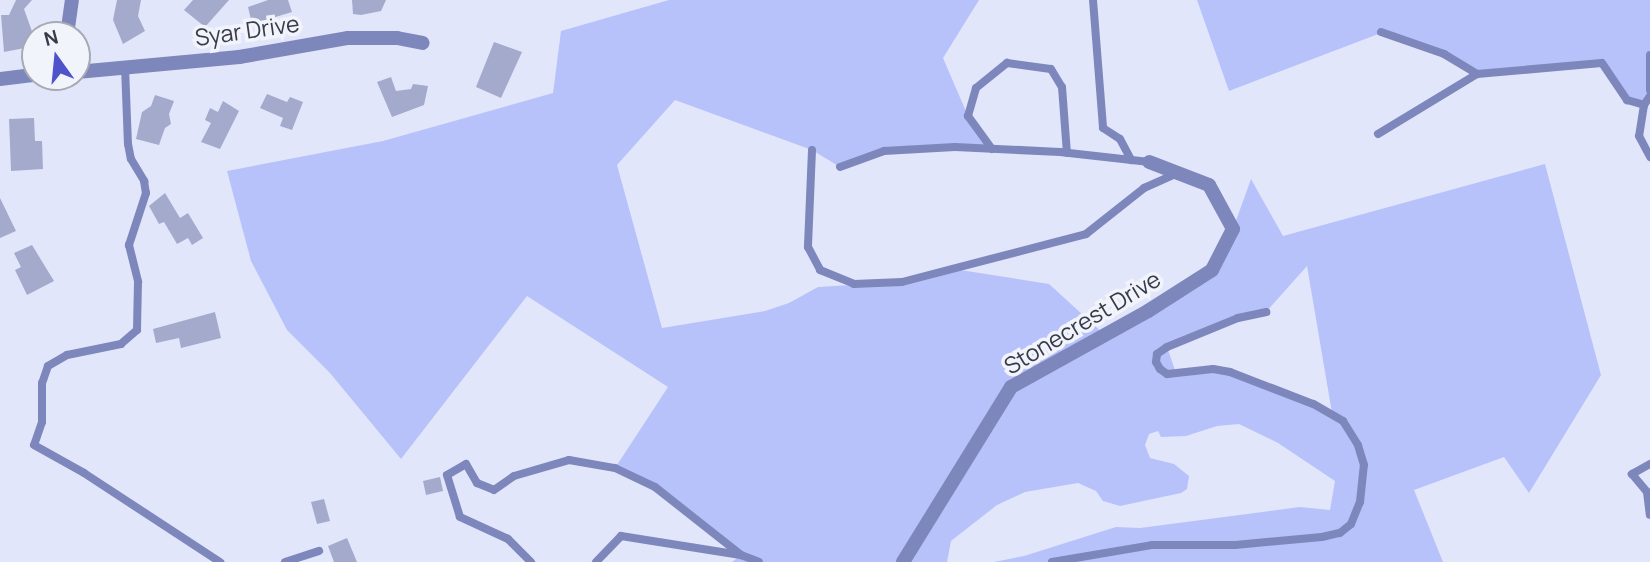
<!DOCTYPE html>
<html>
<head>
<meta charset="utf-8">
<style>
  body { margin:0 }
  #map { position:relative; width:1650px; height:562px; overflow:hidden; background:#e2e6fb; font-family:Manrope,sans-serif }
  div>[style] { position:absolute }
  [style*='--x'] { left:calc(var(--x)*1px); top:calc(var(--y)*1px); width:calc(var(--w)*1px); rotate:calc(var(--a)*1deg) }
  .green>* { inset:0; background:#b7c2fb }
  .building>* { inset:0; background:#a4aacc }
  .service>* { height:8px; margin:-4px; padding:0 4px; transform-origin:4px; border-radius:4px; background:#7e87bc }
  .minor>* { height:14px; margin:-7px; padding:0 7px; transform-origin:7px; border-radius:7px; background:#7e87bc }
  span { translate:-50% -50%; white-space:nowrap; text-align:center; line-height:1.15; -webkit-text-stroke:7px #f2f4fb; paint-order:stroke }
  .street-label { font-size:23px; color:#373a48 }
  .north { position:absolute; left:21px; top:21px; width:70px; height:70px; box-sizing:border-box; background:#f2f4fb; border:2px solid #a7aab3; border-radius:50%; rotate:345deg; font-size:19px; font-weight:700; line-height:28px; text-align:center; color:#373a48 }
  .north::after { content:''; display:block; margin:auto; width:24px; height:32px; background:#4f53c9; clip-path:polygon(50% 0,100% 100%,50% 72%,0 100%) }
</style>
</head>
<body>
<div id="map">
  <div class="green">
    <div style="clip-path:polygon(evenodd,669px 0,979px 0,943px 58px,968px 116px,992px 149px,884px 151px,840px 167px,812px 150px,675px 100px,617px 165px,662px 328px,765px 311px,789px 303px,818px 287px,902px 282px,954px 269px,1049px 284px,1105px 335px,1212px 270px,1233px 229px,1251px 179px,1283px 236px,1545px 164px,1601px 375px,1529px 493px,1504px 457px,1414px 490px,1443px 562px,994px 562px,1024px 556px,1116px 527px,1140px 528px,1300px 507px,1330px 510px,1335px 481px,1278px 443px,1239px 424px,1217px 426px,1186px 436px,1161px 437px,1158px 431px,1149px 434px,1145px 445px,1150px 458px,1174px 464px,1189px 476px,1187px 489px,1181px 493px,1120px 506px,1103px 501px,1096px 491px,1078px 483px,1025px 492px,997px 505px,951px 541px,947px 562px,732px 562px,741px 555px,655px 487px,615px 468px,668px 387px,527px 296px,401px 459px,330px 373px,287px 330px,251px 261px,227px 171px,383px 141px,553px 93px,561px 31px,669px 0,1307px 266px,1332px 413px,1213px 369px,1176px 373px,1167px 347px,1266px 312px,1307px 266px)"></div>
    <div style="clip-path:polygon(1197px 0,1650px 0,1650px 96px,1644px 105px,1627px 100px,1602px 63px,1477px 74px,1444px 54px,1381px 33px,1229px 91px)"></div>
  </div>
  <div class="building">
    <div style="clip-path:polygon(16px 0,32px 0,24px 9px,34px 37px,28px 38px,30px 47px,4px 52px,1px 15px,9px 15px)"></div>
    <div style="clip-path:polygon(117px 0,141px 0,138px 16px,145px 31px,123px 44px,113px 20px)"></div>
    <div style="clip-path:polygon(193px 0,229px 0,205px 27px,184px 10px)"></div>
    <div style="clip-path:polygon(268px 0,288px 0,292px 12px,252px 24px,248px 7px)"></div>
    <div style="clip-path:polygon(352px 0,386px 0,381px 11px,361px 15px,353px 14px)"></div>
    <div style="clip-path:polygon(494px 42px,522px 52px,501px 98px,476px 87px)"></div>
    <div style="clip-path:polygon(391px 77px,396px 91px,411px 89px,413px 84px,428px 86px,424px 105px,392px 117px,377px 82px)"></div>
    <div style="clip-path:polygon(267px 94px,287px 102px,290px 97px,303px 102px,292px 130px,280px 126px,283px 118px,260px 108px)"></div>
    <div style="clip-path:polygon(155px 95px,174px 101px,169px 114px,171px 124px,165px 128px,159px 145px,136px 139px,142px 112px,151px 106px)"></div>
    <div style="clip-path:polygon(223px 101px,239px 111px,220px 149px,201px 142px,211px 123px,205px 120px,210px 108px,218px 112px)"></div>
    <div style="clip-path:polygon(34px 118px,35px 141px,42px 141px,43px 169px,11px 171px,9px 119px)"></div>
    <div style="clip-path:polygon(165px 193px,180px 218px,188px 213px,203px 238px,192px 245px,188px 238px,177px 244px,164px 222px,159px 224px,149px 206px)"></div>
    <div style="clip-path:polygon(0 198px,16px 231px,0 238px)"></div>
    <div style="clip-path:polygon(32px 245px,54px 281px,27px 295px,15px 270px,21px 267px,14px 253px)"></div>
    <div style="clip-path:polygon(215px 312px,221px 338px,181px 348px,179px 338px,156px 343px,153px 329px)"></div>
    <div style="clip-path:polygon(440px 477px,443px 491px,426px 495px,423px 481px)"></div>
    <div style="clip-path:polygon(324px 499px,330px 521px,317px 524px,311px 502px)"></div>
    <div style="clip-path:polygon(347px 538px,357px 562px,334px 562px,328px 546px)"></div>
  </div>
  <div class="service">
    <div style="--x:1093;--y:0;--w:128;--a:85.5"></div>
    <div style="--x:1103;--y:128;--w:20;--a:33"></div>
    <div style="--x:1120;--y:139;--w:24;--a:62"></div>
    <div style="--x:1381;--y:32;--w:67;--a:19.2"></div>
    <div style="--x:1444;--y:54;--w:39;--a:31"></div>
    <div style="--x:1650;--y:55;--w:35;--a:90"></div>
    <div style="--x:125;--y:67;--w:77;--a:87.8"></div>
    <div style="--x:128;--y:144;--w:15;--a:79"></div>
    <div style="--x:131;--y:159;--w:26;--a:59"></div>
    <div style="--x:144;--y:181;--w:12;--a:81"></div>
    <div style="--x:146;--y:193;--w:55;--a:108.1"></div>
    <div style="--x:129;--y:245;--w:38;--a:76"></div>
    <div style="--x:138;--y:282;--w:48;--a:91.2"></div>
    <div style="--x:137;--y:330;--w:21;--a:139"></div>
    <div style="--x:121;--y:344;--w:55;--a:168.5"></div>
    <div style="--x:67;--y:355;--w:22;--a:150"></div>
    <div style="--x:48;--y:366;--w:18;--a:109"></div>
    <div style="--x:42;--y:383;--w:39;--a:90"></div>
    <div style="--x:42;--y:422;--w:24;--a:109"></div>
    <div style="--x:34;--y:445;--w:57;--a:29.2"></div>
    <div style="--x:84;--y:473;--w:163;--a:33.2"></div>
    <div style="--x:1650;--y:96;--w:11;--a:124"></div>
    <div style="--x:1644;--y:105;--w:31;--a:99"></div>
    <div style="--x:1639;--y:136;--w:24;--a:62"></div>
    <div style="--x:1378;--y:134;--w:116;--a:-31.2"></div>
    <div style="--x:1477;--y:74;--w:125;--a:-5"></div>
    <div style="--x:1602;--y:63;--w:45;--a:56"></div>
    <div style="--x:1627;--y:100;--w:18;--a:16"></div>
    <div style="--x:992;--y:149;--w:41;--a:-126"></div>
    <div style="--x:968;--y:116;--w:29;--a:-74"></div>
    <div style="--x:976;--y:88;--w:40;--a:-39"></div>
    <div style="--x:1007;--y:63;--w:44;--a:7.8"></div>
    <div style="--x:1051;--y:69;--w:21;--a:59"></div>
    <div style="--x:1062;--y:87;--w:66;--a:85.7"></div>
    <div style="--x:812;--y:150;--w:97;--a:92.4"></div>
    <div style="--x:808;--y:247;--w:26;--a:62"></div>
    <div style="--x:820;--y:270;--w:37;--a:22"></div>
    <div style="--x:854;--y:284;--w:48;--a:-2.4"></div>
    <div style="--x:902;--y:282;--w:190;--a:-14.6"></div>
    <div style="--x:1086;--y:234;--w:74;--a:-38.4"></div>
    <div style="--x:1144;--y:188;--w:36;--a:-24"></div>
    <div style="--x:840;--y:167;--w:47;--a:-20"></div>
    <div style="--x:884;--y:151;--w:71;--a:-3.2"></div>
    <div style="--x:955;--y:147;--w:105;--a:2.7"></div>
    <div style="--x:1060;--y:152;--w:90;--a:6.4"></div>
    <div style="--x:1650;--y:464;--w:21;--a:151"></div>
    <div style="--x:1632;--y:474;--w:23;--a:50"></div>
    <div style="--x:1647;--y:492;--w:23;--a:83"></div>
    <div style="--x:285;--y:562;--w:36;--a:-18"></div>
    <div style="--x:531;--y:562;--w:33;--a:-135"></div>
    <div style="--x:508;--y:539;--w:53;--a:-155.4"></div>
    <div style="--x:460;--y:517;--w:44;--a:-107.2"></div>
    <div style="--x:447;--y:475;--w:22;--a:-30"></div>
    <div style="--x:466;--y:464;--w:22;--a:60"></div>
    <div style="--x:477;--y:483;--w:18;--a:22"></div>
    <div style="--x:494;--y:490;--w:24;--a:-35"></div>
    <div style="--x:514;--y:476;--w:57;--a:-16.2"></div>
    <div style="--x:569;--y:460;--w:47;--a:9.9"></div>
    <div style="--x:615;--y:468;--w:44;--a:25.4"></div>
    <div style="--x:655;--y:487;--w:110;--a:38.3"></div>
    <div style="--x:596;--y:562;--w:36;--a:-46"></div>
    <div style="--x:621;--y:536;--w:121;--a:9"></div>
    <div style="--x:741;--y:555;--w:19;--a:21"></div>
    <div style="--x:1052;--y:562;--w:101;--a:-9.6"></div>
    <div style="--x:1152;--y:545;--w:83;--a:0"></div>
    <div style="--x:1235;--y:545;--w:87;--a:-5.3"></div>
    <div style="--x:1322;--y:537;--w:18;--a:-13"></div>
    <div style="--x:1340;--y:533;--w:14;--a:-39"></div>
    <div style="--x:1351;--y:524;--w:24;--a:-68"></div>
    <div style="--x:1360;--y:502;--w:37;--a:-84"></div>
    <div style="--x:1364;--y:465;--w:21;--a:-107"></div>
    <div style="--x:1358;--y:445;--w:28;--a:-122"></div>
    <div style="--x:1343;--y:421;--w:34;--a:-150"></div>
    <div style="--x:1313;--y:404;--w:89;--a:-158.9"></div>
    <div style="--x:1230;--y:372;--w:17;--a:-170"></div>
    <div style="--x:1213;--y:369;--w:46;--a:173.8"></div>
    <div style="--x:1167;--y:374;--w:9;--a:-144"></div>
    <div style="--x:1160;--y:369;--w:8;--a:-120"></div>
    <div style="--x:1156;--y:362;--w:8;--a:-83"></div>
    <div style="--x:1157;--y:354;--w:12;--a:-35"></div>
    <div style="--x:1167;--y:347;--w:77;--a:-22.2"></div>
    <div style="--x:1238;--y:318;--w:29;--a:-12"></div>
  </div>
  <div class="minor">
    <div style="--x:67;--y:35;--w:35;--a:-82"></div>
    <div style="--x:77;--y:72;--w:163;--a:-5.3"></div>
    <div style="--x:239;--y:57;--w:111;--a:-9.9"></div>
    <div style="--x:348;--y:38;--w:49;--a:0"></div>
    <div style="--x:397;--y:38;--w:26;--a:11"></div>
    <div style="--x:0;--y:79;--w:35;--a:-7"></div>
    <div style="--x:903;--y:562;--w:206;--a:-58.3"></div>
    <div style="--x:1011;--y:387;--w:157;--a:-29"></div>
    <div style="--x:1148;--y:311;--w:76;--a:-32.6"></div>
    <div style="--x:1212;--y:270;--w:46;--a:-62.9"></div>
    <div style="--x:1233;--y:229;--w:50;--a:-118.6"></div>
    <div style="--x:1209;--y:185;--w:64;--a:-159"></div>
  </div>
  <div class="street-label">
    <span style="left:247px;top:30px;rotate:-8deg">Syar Drive</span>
    <span style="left:1082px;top:322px;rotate:-31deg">Stonecrest Drive</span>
  </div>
  <div class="north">N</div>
</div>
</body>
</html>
